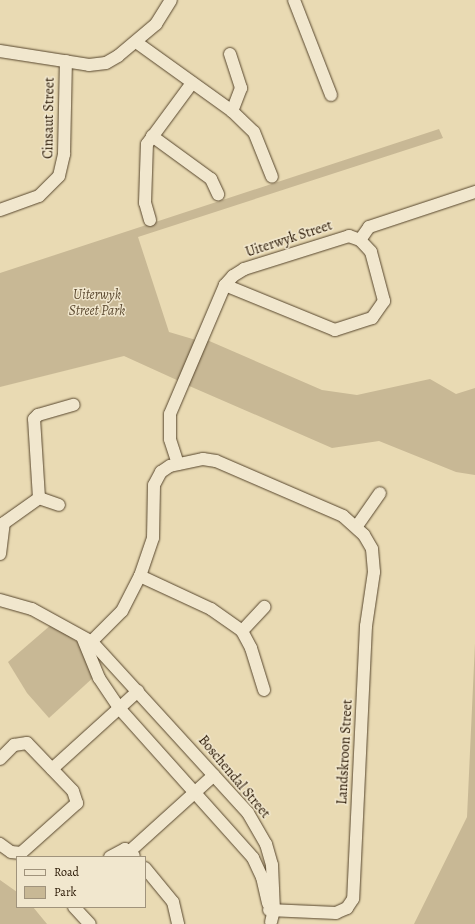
<!DOCTYPE html>
<html>
<head>
<meta charset="utf-8">
<style>
  body { margin:0 }
  #map { position:relative; width:475px; height:924px; overflow:hidden; background:#e9dab3; font-family:Alegreya,serif }
  div>[style] { position:absolute }
  [style*='--x'] { left:calc(var(--x)*1px); top:calc(var(--y)*1px); width:calc(var(--w)*1px); rotate:calc(var(--a)*1deg) }
  .green>* { inset:0; background:#c8b895 }
  .roads { filter:drop-shadow(0 0 1px #57462d) drop-shadow(0 0 1px #57462d) }
  .minor>* { height:12px; margin:-6px; padding:0 6px; transform-origin:6px; border-radius:6px; background:#f1e7ce }
  span { translate:-50% -50%; white-space:nowrap; text-align:center; line-height:1.15; -webkit-text-stroke:3px #f1e7ce; paint-order:stroke }
  .street-label { font-size:14px; color:#261400 }
  .park-label { font-size:14px; color:#5f4d34; font-style:italic }
  .legend { position:absolute; left:16px; top:856px; width:130px; height:52px; box-sizing:border-box; background:#f1e7ce; border:1px solid #a0937c; margin:0; padding:5px 7px; list-style:none; font-size:12px; color:#261400 }
  .legend li { display:flex; align-items:center; gap:8px; height:20px }
  .legend b { width:20px; border:1px solid #a0937c }
</style>
</head>
<body>
<div id="map">
  <div class="green">
    <div style="clip-path:polygon(439px 129px,443px 138px,138px 237px,169px 332px,196px 340px,179px 381px,124px 356px,0 387px,0 273px)"></div>
    <div style="clip-path:polygon(207px 340px,322px 390px,357px 395px,430px 379px,456px 394px,475px 388px,475px 475px,456px 472px,379px 441px,332px 448px,187px 385px)"></div>
    <div style="clip-path:polygon(52px 624px,80px 644px,96px 675px,49px 718px,27px 693px,8px 662px)"></div>
    <div style="clip-path:polygon(475px 643px,475px 924px,414px 924px,467px 817px)"></div>
    <div style="clip-path:polygon(0 880px,17px 892px,17px 907px,33px 907px,47px 924px,0 924px)"></div>
  </div>
  <div class="roads">
    <div class="minor">
      <div style="--x:294;--y:0;--w:102;--a:68.7"></div>
      <div style="--x:136;--y:42;--w:118;--a:35.7"></div>
      <div style="--x:232;--y:111;--w:30;--a:44"></div>
      <div style="--x:254;--y:132;--w:48;--a:68.2"></div>
      <div style="--x:0;--y:51;--w:90;--a:8.9"></div>
      <div style="--x:89;--y:65;--w:17;--a:-7"></div>
      <div style="--x:106;--y:63;--w:14;--a:-30"></div>
      <div style="--x:118;--y:56;--w:50;--a:-40.1"></div>
      <div style="--x:156;--y:24;--w:28;--a:-58"></div>
      <div style="--x:230;--y:54;--w:36;--a:72"></div>
      <div style="--x:241;--y:88;--w:25;--a:111"></div>
      <div style="--x:152;--y:136;--w:73;--a:36.1"></div>
      <div style="--x:211;--y:179;--w:17;--a:65"></div>
      <div style="--x:0;--y:210;--w:41;--a:-19.7"></div>
      <div style="--x:39;--y:196;--w:28;--a:-45"></div>
      <div style="--x:59;--y:176;--w:23;--a:-77"></div>
      <div style="--x:64;--y:154;--w:93;--a:-88.8"></div>
      <div style="--x:150;--y:220;--w:18;--a:-106"></div>
      <div style="--x:145;--y:203;--w:59;--a:-88.1"></div>
      <div style="--x:147;--y:144;--w:76;--a:-53.6"></div>
      <div style="--x:360;--y:240;--w:16;--a:-55"></div>
      <div style="--x:369;--y:227;--w:112;--a:-18.3"></div>
      <div style="--x:178;--y:464;--w:26;--a:-108"></div>
      <div style="--x:170;--y:439;--w:25;--a:-90"></div>
      <div style="--x:170;--y:414;--w:140;--a:-66.9"></div>
      <div style="--x:225;--y:285;--w:12;--a:-48"></div>
      <div style="--x:233;--y:276;--w:13;--a:-32"></div>
      <div style="--x:244;--y:269;--w:110;--a:-17.4"></div>
      <div style="--x:349;--y:236;--w:12;--a:20"></div>
      <div style="--x:360;--y:240;--w:16;--a:47"></div>
      <div style="--x:371;--y:252;--w:51;--a:75.1"></div>
      <div style="--x:384;--y:301;--w:21;--a:125"></div>
      <div style="--x:372;--y:318;--w:39;--a:162"></div>
      <div style="--x:335;--y:330;--w:119;--a:-157.8"></div>
      <div style="--x:39;--y:498;--w:21;--a:19"></div>
      <div style="--x:4;--y:523;--w:43;--a:-35.5"></div>
      <div style="--x:39;--y:498;--w:79;--a:-93.6"></div>
      <div style="--x:34;--y:419;--w:6;--a:-45"></div>
      <div style="--x:38;--y:415;--w:37;--a:-16"></div>
      <div style="--x:357;--y:526;--w:40;--a:-55.1"></div>
      <div style="--x:0;--y:554;--w:31;--a:-83"></div>
      <div style="--x:140;--y:576;--w:78;--a:24.9"></div>
      <div style="--x:211;--y:609;--w:38;--a:35"></div>
      <div style="--x:242;--y:631;--w:19;--a:62"></div>
      <div style="--x:251;--y:648;--w:44;--a:72.8"></div>
      <div style="--x:0;--y:600;--w:33;--a:16"></div>
      <div style="--x:32;--y:609;--w:68;--a:28.8"></div>
      <div style="--x:92;--y:642;--w:231;--a:47.6"></div>
      <div style="--x:248;--y:813;--w:36;--a:60"></div>
      <div style="--x:266;--y:844;--w:22;--a:74"></div>
      <div style="--x:272;--y:865;--w:45;--a:87.5"></div>
      <div style="--x:274;--y:910;--w:12;--a:104"></div>
      <div style="--x:242;--y:631;--w:33;--a:-47"></div>
      <div style="--x:83;--y:639;--w:42;--a:67.7"></div>
      <div style="--x:99;--y:678;--w:36;--a:56"></div>
      <div style="--x:119;--y:708;--w:201;--a:48.2"></div>
      <div style="--x:253;--y:858;--w:21;--a:65"></div>
      <div style="--x:262;--y:877;--w:27;--a:77"></div>
      <div style="--x:87;--y:646;--w:49;--a:-45"></div>
      <div style="--x:122;--y:611;--w:39;--a:-63"></div>
      <div style="--x:140;--y:576;--w:40;--a:-71.1"></div>
      <div style="--x:153;--y:538;--w:53;--a:-88.9"></div>
      <div style="--x:154;--y:485;--w:15;--a:-62"></div>
      <div style="--x:161;--y:472;--w:11;--a:-34"></div>
      <div style="--x:170;--y:466;--w:34;--a:-12"></div>
      <div style="--x:203;--y:459;--w:13;--a:9"></div>
      <div style="--x:216;--y:461;--w:138;--a:23.4"></div>
      <div style="--x:343;--y:516;--w:28;--a:42"></div>
      <div style="--x:364;--y:535;--w:16;--a:60"></div>
      <div style="--x:372;--y:549;--w:23;--a:85"></div>
      <div style="--x:374;--y:572;--w:55;--a:98.4"></div>
      <div style="--x:366;--y:626;--w:273;--a:92.7"></div>
      <div style="--x:353;--y:899;--w:11;--a:124"></div>
      <div style="--x:347;--y:908;--w:12;--a:156"></div>
      <div style="--x:336;--y:913;--w:67;--a:-177.4"></div>
      <div style="--x:0;--y:759;--w:20;--a:-45"></div>
      <div style="--x:14;--y:745;--w:13;--a:-9"></div>
      <div style="--x:27;--y:743;--w:66;--a:46.2"></div>
      <div style="--x:73;--y:791;--w:13;--a:72"></div>
      <div style="--x:77;--y:803;--w:75;--a:138.2"></div>
      <div style="--x:21;--y:853;--w:10;--a:-174"></div>
      <div style="--x:11;--y:852;--w:14;--a:-144"></div>
      <div style="--x:52;--y:769;--w:116;--a:-42.2"></div>
      <div style="--x:130;--y:851;--w:113;--a:-42.1"></div>
      <div style="--x:110;--y:857;--w:17;--a:-28"></div>
      <div style="--x:125;--y:849;--w:11;--a:38"></div>
      <div style="--x:145;--y:868;--w:44;--a:50.5"></div>
      <div style="--x:173;--y:902;--w:23;--a:77"></div>
      <div style="--x:74;--y:907;--w:23;--a:47"></div>
    </div>
  </div>
  <div class="street-label">
    <span style="left:49px;top:118px;rotate:-89deg">Cinsaut Street</span>
    <span style="left:289px;top:239px;rotate:-18deg">Uiterwyk Street</span>
    <span style="left:345px;top:752px;rotate:-87deg">Landskroon Street</span>
    <span style="left:234px;top:777px;rotate:50deg">Boschendal Street</span>
  </div>
  <div class="park-label">
    <span style="left:97px;top:303px">Uiterwyk<br>Street Park</span>
  </div>
  <ul class="legend">
  <li><b style="height:5px;background:#f1e7ce"></b>Road</li>
  <li><b style="height:11px;background:#c8b895"></b>Park</li>
  </ul>
</div>
</body>
</html>
